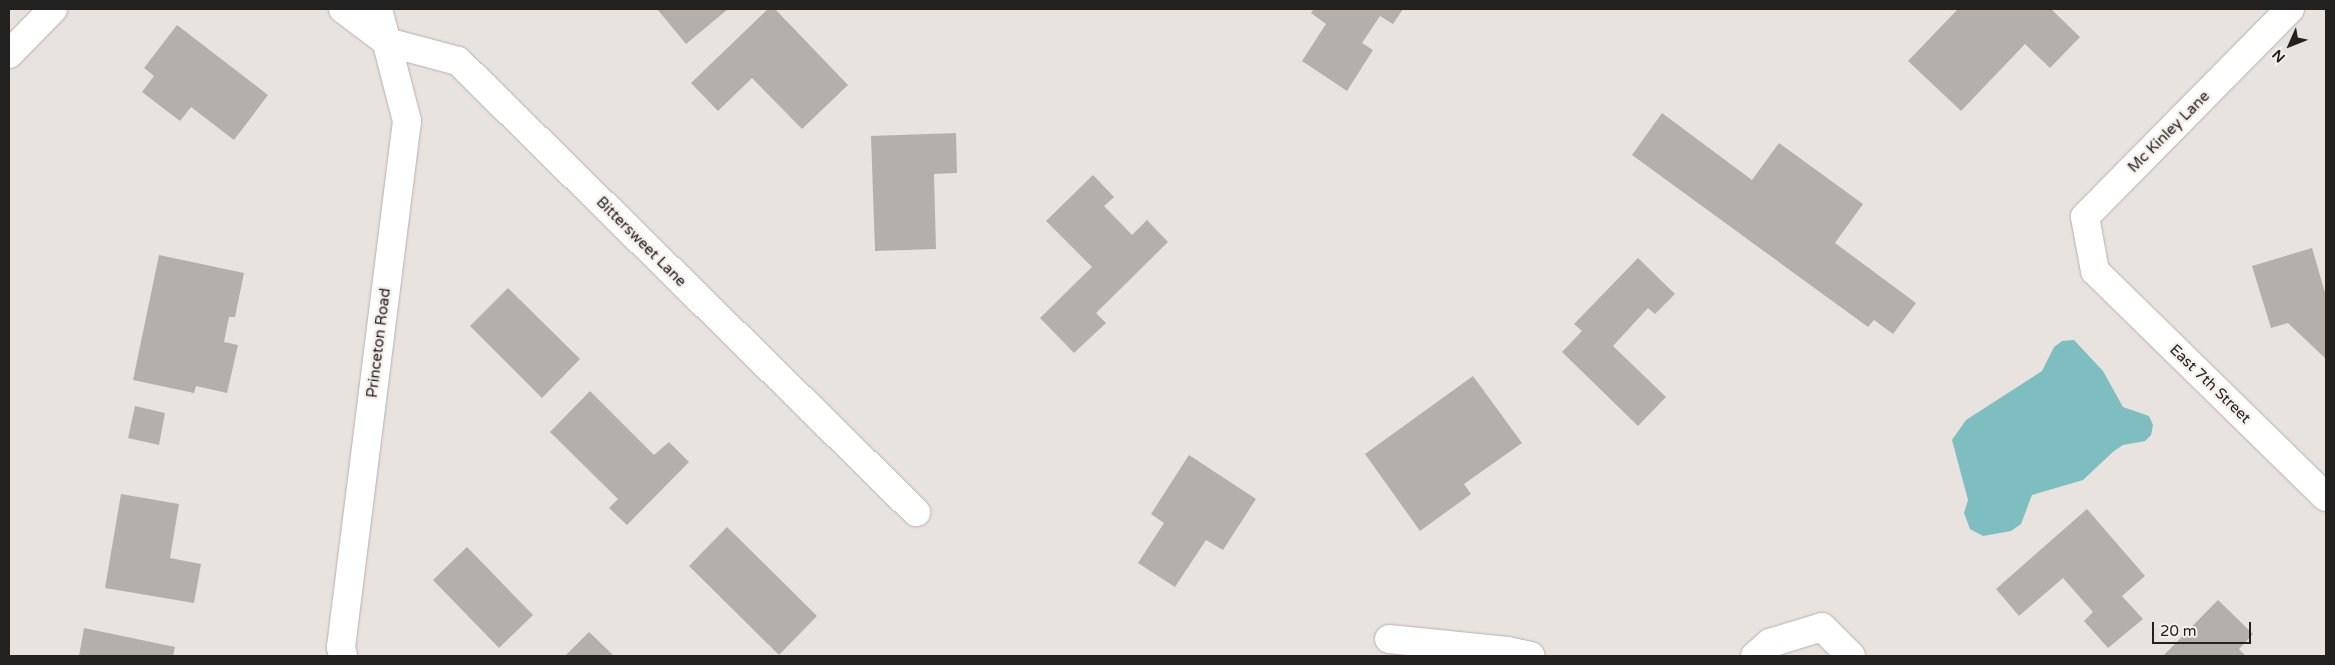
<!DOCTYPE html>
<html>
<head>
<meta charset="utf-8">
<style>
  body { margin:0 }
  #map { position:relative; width:2335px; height:665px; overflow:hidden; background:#e9e3e0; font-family:"Varela Round",sans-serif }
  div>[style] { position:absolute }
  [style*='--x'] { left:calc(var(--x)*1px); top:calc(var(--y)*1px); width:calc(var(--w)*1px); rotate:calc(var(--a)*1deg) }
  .water>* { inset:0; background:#7ebec1 }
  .building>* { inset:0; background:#b5afac }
  .roads { filter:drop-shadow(0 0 1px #b7b1af) drop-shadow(0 0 1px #b7b1af) }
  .minor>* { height:28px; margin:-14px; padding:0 14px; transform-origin:14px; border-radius:14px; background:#fff }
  span { translate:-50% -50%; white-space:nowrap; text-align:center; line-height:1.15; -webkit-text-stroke:5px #f6f0ed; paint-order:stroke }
  .street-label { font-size:15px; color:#232120 }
  .frame { position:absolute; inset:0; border:10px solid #232120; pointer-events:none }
  .north { position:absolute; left:2265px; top:20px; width:50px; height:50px; -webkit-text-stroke:4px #f6f0ed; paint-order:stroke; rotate:226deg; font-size:14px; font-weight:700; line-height:20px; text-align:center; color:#232120 }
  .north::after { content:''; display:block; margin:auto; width:18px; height:22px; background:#232120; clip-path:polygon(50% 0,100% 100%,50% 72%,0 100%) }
  .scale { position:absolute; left:2152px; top:622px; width:99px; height:22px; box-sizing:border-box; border:2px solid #232120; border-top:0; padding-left:6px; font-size:15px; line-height:18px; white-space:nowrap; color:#232120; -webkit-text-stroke:4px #f6f0ed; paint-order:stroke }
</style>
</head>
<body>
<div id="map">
  <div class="water">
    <div style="clip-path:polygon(2074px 340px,2103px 371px,2123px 407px,2149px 416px,2153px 425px,2151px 435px,2145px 441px,2123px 445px,2114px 451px,2083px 480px,2032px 495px,2021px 524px,2011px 531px,1983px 536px,1970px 529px,1964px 513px,1968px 500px,1952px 440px,1966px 420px,2042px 371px,2054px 347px,2062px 341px)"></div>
  </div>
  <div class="building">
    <div style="clip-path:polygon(657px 9px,728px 9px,686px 44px)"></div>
    <div style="clip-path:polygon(768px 9px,775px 9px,848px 85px,802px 129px,752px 78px,718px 111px,691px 83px)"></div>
    <div style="clip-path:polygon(1314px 9px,1403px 9px,1393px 24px,1380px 16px,1362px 43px,1373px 50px,1347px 91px,1302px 61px,1326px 24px,1311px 13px)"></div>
    <div style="clip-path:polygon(1958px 9px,2051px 9px,2080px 37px,2050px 68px,2025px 44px,1961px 111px,1908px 61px)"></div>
    <div style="clip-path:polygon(177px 25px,268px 95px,234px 140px,191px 107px,180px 121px,142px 92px,154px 76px,144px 68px)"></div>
    <div style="clip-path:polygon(1662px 113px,1752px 180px,1779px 143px,1863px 204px,1835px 243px,1916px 303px,1893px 334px,1874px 320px,1868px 327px,1632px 155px)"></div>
    <div style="clip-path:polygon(956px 133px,957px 173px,934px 174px,936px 249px,875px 251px,871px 136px)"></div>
    <div style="clip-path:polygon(1093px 175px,1114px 197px,1104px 206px,1132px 235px,1147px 220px,1168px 242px,1096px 313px,1106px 323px,1074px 353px,1040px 318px,1092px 267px,1046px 221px)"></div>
    <div style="clip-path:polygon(2312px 248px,2326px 296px,2326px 359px,2288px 323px,2271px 328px,2252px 266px)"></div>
    <div style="clip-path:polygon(159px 255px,244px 273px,235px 317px,229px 317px,224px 342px,238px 345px,227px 393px,196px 386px,194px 393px,133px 380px)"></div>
    <div style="clip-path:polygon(1638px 258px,1675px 294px,1655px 314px,1648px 308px,1613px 346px,1666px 397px,1638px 426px,1562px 352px,1582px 331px,1574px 324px)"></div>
    <div style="clip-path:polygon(508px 288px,580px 359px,542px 398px,470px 326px)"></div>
    <div style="clip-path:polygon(1473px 376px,1522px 443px,1464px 484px,1471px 494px,1420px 531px,1365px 454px)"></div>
    <div style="clip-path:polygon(590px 391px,654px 455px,669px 442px,689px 462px,627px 525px,609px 508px,618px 499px,550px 432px)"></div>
    <div style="clip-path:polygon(135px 406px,165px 413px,159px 445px,128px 438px)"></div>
    <div style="clip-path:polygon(1189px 455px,1256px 499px,1223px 550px,1206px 540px,1175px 587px,1138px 563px,1164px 523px,1151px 514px)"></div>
    <div style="clip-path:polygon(121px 494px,179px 504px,170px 558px,201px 564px,194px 603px,105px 588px)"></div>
    <div style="clip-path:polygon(2087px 509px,2145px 576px,2122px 596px,2143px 619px,2108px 648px,2084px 621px,2093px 612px,2063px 578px,2019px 616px,1996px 589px)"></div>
    <div style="clip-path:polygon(727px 527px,817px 616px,779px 655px,689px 566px)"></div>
    <div style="clip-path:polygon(467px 547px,533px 615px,499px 648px,433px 580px)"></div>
    <div style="clip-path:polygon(2218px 600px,2253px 634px,2239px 649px,2246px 656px,2163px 656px)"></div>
    <div style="clip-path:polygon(84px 628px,175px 647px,173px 656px,79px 656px)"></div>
    <div style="clip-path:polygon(589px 632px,613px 655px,565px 656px)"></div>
  </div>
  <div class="roads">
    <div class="minor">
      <div style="--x:343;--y:9;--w:55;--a:36.9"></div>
      <div style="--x:387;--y:42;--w:73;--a:15"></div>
      <div style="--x:458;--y:61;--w:643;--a:44.56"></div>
      <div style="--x:2290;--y:9;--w:292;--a:134.6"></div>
      <div style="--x:2085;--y:217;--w:55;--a:79.5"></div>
      <div style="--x:2095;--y:271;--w:323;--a:44.4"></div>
      <div style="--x:9;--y:54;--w:63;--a:-45.6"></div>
      <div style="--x:1389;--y:639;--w:119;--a:5.8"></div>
      <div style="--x:1507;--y:651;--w:24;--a:12"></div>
      <div style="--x:343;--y:656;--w:9;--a:-103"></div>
      <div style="--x:341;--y:647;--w:530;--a:-82.85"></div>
      <div style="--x:407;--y:121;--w:116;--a:-104.5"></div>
      <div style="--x:1755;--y:656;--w:20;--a:-41"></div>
      <div style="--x:1770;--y:643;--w:54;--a:-17.1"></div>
      <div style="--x:1822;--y:627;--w:41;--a:45"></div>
    </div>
  </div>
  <div class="street-label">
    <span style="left:2169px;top:132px;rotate:-45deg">Mc Kinley Lane</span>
    <span style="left:641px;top:242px;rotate:45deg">Bittersweet Lane</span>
    <span style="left:379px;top:343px;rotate:-83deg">Princeton Road</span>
    <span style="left:2210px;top:384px;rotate:44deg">East 7th Street</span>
  </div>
  <div class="frame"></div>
  <div class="north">N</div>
  <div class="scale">20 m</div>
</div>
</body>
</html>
